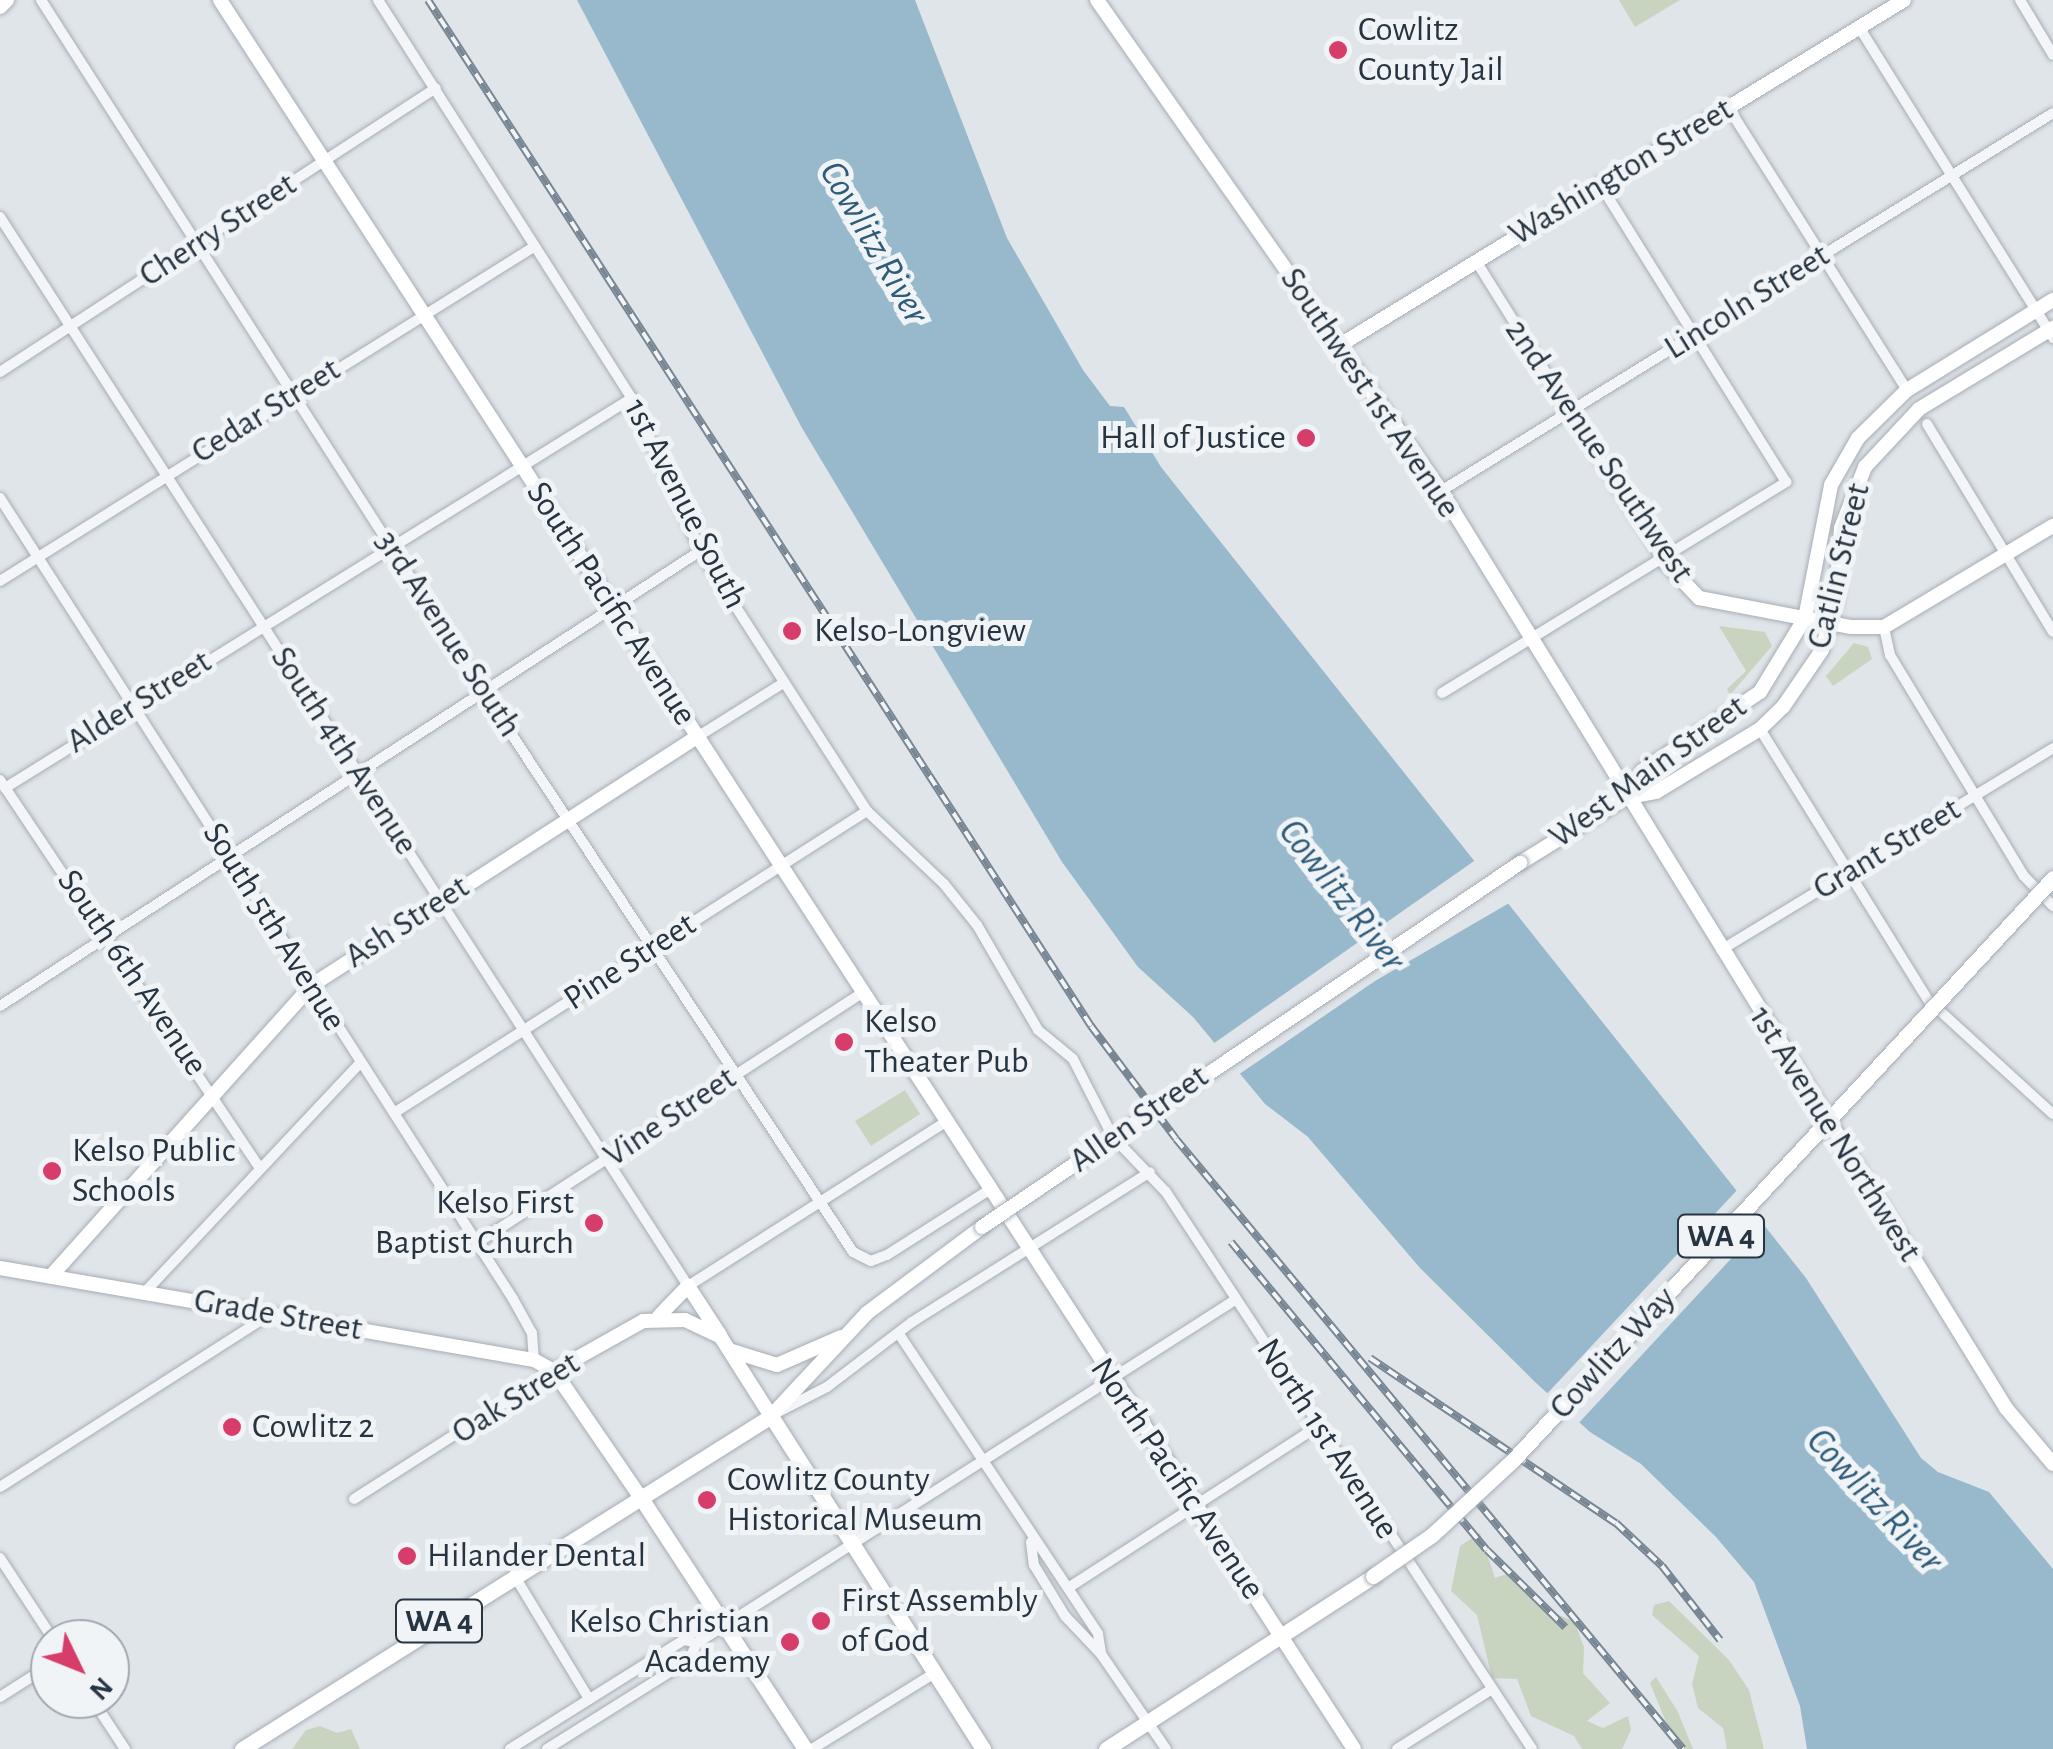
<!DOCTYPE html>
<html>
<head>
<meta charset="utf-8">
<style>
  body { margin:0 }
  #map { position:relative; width:2053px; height:1749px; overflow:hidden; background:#e0e5ea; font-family:"Alegreya Sans",sans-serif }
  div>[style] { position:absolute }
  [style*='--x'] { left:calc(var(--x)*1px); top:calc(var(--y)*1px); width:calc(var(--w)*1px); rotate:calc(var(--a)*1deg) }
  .green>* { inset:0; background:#c8d4c0 }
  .water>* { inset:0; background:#98b9cc }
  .pier>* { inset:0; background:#e0e5ea }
  .roads { filter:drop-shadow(0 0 2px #a5adb4) drop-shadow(0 0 2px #a5adb4) }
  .street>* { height:10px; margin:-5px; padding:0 5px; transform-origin:5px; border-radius:5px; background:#f3f5f8 }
  .secondary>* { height:14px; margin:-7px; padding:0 7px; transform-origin:7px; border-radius:7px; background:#fff }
  .primary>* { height:15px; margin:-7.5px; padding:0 7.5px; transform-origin:7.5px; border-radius:7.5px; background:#fff }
  .rail>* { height:8px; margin-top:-4px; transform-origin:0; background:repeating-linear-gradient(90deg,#f0f4f7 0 11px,#788794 0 22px); box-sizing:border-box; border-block:2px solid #788794 }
  .bridges { filter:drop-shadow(0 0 2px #a5adb4) drop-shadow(0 0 2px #a5adb4) }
  .secondary-bridge>* { height:14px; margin:-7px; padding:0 7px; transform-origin:7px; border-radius:7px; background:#fff }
  .primary-bridge>* { height:15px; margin:-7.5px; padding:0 7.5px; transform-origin:7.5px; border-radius:7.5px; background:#fff }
  .dots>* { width:28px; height:28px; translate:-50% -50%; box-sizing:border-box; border:5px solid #f0f4f7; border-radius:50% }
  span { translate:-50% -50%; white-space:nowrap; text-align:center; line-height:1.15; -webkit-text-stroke:10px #f0f4f7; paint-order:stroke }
  .shield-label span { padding:2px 8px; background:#f0f4f7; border:2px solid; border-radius:8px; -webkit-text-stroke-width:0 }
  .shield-label { font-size:32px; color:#273542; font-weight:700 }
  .poi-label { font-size:35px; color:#273542 }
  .left { translate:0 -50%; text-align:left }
  .right { translate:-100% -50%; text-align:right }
  .street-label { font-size:35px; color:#273542 }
  .water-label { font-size:38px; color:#2f5b79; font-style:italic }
  .north { position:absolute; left:30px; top:1619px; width:100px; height:100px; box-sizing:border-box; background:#f0f4f7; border:2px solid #a0a8af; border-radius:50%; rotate:133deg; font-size:28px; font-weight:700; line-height:40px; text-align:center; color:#273542 }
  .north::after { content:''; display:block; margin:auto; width:35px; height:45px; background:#d73d6b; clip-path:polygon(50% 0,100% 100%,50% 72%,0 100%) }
</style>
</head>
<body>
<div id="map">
  <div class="green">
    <div style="clip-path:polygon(1619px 0,1680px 0,1635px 27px)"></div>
    <div style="clip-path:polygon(1719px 626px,1765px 632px,1772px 646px,1730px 695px,1727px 689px,1746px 671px)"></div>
    <div style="clip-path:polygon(1854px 643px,1868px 647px,1872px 659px,1833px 686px,1826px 676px)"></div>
    <div style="clip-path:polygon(905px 1090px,920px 1114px,871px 1146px,855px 1121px)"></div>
    <div style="clip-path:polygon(1480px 1533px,1495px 1578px,1512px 1572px,1543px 1609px,1574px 1621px,1584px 1647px,1583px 1673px,1610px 1703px,1587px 1721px,1603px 1728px,1628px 1716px,1631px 1730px,1622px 1749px,1582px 1749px,1574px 1736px,1531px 1716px,1517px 1679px,1492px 1678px,1477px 1615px,1451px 1591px,1460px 1546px)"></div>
    <div style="clip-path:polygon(1669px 1601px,1729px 1660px,1749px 1690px,1764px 1749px,1727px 1749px,1723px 1728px,1698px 1708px,1692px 1684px,1699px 1656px,1652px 1615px,1654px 1605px)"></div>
    <div style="clip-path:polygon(1656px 1677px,1678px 1712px,1693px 1749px,1681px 1749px,1670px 1732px,1650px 1683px)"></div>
    <div style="clip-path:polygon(320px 1726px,337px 1733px,351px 1729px,360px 1749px,292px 1749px,306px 1730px)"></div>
  </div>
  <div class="water">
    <div style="clip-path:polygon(577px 0,915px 0,1007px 238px,1083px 370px,1110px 406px,1124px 407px,1161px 467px,1806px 1278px,1921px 1458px,1938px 1472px,1989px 1492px,2053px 1569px,2053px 1749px,1807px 1749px,1800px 1706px,1754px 1582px,1716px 1537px,1641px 1464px,1590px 1432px,1535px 1382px,1420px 1268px,1308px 1137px,1265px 1104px,1193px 1017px,1138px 967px,1062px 862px,802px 428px)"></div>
  </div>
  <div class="pier">
    <div style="clip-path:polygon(1477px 859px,1511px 902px,1375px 981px,1235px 1077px,1210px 1046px)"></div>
    <div style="clip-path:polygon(1739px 1188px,1766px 1221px,1576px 1426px,1544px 1397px)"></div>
  </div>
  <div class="roads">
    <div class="street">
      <div style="--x:41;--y:0;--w:820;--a:57.39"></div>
      <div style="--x:483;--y:691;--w:672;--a:56.59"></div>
      <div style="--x:853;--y:1252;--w:20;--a:27"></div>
      <div style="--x:871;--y:1261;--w:17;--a:-21"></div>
      <div style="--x:887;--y:1255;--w:121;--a:-32.5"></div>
      <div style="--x:378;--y:0;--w:472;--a:57.5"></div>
      <div style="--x:632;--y:398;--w:167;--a:66"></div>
      <div style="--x:700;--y:551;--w:309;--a:57.3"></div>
      <div style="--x:867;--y:811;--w:106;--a:43.5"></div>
      <div style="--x:944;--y:884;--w:53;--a:51.2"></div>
      <div style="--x:977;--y:925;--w:121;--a:59.8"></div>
      <div style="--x:1038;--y:1030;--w:45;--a:39.6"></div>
      <div style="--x:1073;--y:1059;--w:88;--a:62.9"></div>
      <div style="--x:1113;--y:1137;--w:76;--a:46.1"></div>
      <div style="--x:1166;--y:1192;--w:666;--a:56.69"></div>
      <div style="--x:2020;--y:0;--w:64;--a:59"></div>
      <div style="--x:1859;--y:27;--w:367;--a:58"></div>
      <div style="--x:1728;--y:107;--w:335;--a:57.7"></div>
      <div style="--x:0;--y:217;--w:1271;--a:57.23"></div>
      <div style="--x:688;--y:1286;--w:305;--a:-32.5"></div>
      <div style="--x:1476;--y:261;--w:351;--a:58"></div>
      <div style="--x:0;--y:372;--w:520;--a:-33.08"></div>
      <div style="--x:1927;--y:424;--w:243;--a:58.8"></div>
      <div style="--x:1441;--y:491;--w:719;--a:-31.7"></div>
      <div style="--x:0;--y:498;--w:951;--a:57.36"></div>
      <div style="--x:513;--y:1299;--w:39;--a:61"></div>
      <div style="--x:532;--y:1333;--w:27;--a:86"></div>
      <div style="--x:0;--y:581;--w:631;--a:-32.05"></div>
      <div style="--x:1884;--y:627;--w:29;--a:78"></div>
      <div style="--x:1890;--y:655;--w:258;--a:58.8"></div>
      <div style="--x:2024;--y:876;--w:42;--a:46"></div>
      <div style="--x:1442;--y:693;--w:404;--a:-31.5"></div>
      <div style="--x:1786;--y:482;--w:353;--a:-122"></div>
      <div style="--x:1760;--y:729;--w:319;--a:58.2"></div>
      <div style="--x:1928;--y:1000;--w:169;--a:42.4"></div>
      <div style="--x:697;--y:737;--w:102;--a:-32.1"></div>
      <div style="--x:0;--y:780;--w:467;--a:56.2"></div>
      <div style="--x:5;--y:788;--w:738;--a:-31.88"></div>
      <div style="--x:1721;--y:950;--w:389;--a:-31.3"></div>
      <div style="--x:0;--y:1006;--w:835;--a:-33.02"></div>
      <div style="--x:394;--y:1113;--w:561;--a:-32.56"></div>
      <div style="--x:477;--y:1243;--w:460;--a:-33"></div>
      <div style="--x:145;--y:1292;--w:314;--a:-46.8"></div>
      <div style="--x:901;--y:1337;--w:356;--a:56.4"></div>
      <div style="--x:1098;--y:1634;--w:20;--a:81"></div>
      <div style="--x:778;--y:1412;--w:55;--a:-27"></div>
      <div style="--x:827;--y:1387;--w:107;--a:-37.4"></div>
      <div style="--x:912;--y:1322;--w:281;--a:-32.2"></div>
      <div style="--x:0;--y:1487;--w:321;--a:-32.6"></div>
      <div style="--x:354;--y:1499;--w:237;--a:-32.6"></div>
      <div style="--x:1031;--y:1542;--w:23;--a:83"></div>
      <div style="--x:1034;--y:1565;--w:60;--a:58.7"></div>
      <div style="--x:1065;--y:1616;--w:52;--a:46.5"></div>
      <div style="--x:1101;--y:1654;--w:115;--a:55.6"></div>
      <div style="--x:0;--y:1558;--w:97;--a:56.8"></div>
      <div style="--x:514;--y:1575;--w:145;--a:58.8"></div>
      <div style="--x:1068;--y:1588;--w:300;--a:-32.9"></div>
      <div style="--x:0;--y:1697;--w:59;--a:-32.6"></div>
      <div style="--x:92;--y:1699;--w:60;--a:56.6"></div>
      <div style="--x:510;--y:1749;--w:205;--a:-32.1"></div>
      <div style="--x:684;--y:1640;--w:13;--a:13"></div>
      <div style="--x:547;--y:1749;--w:168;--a:-32.1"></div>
      <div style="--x:689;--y:1660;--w:19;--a:-65"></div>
      <div style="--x:697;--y:1643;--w:638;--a:-32.52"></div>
      <div style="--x:812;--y:1749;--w:142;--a:-31.8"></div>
      <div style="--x:1397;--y:1749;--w:112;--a:-32.3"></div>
    </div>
    <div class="secondary">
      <div style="--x:220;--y:0;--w:2084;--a:57.04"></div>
      <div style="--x:1097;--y:0;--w:600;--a:54.98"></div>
      <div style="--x:1441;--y:491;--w:1077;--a:58.36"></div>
      <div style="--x:2006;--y:1408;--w:73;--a:50"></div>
      <div style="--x:0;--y:7;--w:10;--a:-45"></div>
      <div style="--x:1340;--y:345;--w:661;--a:-31.45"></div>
      <div style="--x:1662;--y:559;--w:54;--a:46.5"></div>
      <div style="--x:1699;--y:598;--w:155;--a:10.8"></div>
      <div style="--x:1851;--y:627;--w:33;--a:0"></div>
      <div style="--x:1884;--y:627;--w:197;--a:-30.9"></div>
      <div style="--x:1625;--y:798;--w:32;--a:-11"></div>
      <div style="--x:1656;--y:792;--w:122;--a:-31.2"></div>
      <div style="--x:1760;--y:729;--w:32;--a:-44"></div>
      <div style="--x:1783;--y:707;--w:69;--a:-55.6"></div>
      <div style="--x:1822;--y:650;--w:54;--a:-74.9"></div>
      <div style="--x:1836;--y:598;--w:70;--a:-85.9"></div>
      <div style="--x:1841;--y:528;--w:66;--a:-68.5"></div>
      <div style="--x:1865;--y:467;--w:79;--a:-47"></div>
      <div style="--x:1919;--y:409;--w:157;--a:-31.2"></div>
      <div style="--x:1520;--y:863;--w:123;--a:-31.8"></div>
      <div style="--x:1625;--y:798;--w:32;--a:-58"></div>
      <div style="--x:1642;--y:771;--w:142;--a:-33.8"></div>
      <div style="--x:1760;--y:692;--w:87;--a:-58.7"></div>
      <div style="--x:1805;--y:618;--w:136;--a:-78.9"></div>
      <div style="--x:1831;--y:485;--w:54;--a:-60.1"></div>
      <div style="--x:1858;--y:438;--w:69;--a:-44.4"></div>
      <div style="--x:1907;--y:390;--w:172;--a:-31.7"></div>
      <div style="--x:0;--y:1268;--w:542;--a:9.78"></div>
      <div style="--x:534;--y:1360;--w:23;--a:29"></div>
      <div style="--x:554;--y:1371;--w:154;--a:55.6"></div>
      <div style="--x:51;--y:1276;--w:391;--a:-48.1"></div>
      <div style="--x:312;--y:985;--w:458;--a:-32.8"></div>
      <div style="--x:659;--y:1316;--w:42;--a:-46"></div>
      <div style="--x:688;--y:1286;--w:59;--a:56.9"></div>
      <div style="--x:732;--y:1351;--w:47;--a:17.3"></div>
      <div style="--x:777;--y:1365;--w:70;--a:-23.6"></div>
      <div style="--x:554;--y:1371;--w:102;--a:-29.3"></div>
      <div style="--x:643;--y:1321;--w:42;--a:-1.4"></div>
      <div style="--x:685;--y:1320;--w:38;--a:25"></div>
      <div style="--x:720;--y:1336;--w:95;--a:57.5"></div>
      <div style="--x:771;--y:1416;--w:141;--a:-47"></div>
      <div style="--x:867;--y:1313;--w:144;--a:-36.8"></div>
    </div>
    <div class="primary">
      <div style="--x:641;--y:1498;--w:300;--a:56.8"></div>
      <div style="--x:242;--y:1749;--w:625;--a:-32.19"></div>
      <div style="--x:771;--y:1416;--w:395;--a:57.5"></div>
      <div style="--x:1106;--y:1749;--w:318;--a:-32.9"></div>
    </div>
  </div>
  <div class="rail">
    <div style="--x:428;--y:0;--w:1222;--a:57.13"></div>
    <div style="--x:1091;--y:1026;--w:141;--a:53"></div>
    <div style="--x:1176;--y:1139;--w:793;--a:50.27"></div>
    <div style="--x:1231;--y:1242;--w:400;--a:50.3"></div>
    <div style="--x:1487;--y:1550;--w:110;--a:44.6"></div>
    <div style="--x:1370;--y:1358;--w:296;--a:33.9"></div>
    <div style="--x:1616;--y:1523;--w:63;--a:43.1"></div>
    <div style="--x:1662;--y:1566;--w:94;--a:51.9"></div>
  </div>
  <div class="bridges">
    <div class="secondary-bridge">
      <div style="--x:982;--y:1227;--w:650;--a:-34.08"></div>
    </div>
    <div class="primary-bridge">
      <div style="--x:1373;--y:1576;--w:72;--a:-34.8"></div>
      <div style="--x:1432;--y:1535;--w:110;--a:-42.8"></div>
      <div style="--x:1513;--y:1460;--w:794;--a:-47.14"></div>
    </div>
  </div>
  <div class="dots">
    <div style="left:1338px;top:50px;background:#d73d6b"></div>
    <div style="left:1306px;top:438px;background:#d73d6b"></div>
    <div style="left:792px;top:631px;background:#d73d6b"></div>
    <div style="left:844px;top:1042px;background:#d73d6b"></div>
    <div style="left:52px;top:1171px;background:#d73d6b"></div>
    <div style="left:594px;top:1223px;background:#d73d6b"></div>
    <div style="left:232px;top:1427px;background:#d73d6b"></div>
    <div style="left:707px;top:1500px;background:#d73d6b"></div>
    <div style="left:407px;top:1556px;background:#d73d6b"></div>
    <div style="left:821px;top:1621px;background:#d73d6b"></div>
    <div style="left:790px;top:1642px;background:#d73d6b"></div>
  </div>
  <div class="shield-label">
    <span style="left:1721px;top:1236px">WA 4</span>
    <span style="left:439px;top:1621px">WA 4</span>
  </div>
  <div class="poi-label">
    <span class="left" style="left:1358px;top:50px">Cowlitz<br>County Jail</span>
    <span class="right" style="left:1286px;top:438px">Hall of Justice</span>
    <span class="left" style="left:814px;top:631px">Kelso-Longview</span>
    <span class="left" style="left:864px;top:1042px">Kelso<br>Theater Pub</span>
    <span class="left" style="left:72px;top:1171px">Kelso Public<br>Schools</span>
    <span class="right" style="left:574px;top:1223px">Kelso First<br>Baptist Church</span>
    <span class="left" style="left:252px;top:1427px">Cowlitz 2</span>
    <span class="left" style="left:727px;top:1500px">Cowlitz County<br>Historical Museum</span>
    <span class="left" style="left:427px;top:1556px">Hilander Dental</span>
    <span class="left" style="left:841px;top:1621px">First Assembly<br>of God</span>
    <span class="right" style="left:770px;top:1642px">Kelso Christian<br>Academy</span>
  </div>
  <div class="street-label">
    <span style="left:1621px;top:172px;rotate:-31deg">Washington Street</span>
    <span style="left:218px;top:230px;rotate:-33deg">Cherry Street</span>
    <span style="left:1747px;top:302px;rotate:-32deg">Lincoln Street</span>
    <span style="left:1370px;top:393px;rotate:56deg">Southwest 1st Avenue</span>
    <span style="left:266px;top:411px;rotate:-32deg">Cedar Street</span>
    <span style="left:1599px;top:451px;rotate:56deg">2nd Avenue Southwest</span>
    <span style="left:685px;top:504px;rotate:63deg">1st Avenue South</span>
    <span style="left:1839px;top:566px;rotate:-76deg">Catlin Street</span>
    <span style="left:611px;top:604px;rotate:57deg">South Pacific Avenue</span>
    <span style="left:448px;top:634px;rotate:57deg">3rd Avenue South</span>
    <span style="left:139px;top:702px;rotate:-32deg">Alder Street</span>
    <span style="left:344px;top:751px;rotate:57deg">South 4th Avenue</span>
    <span style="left:1648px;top:772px;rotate:-36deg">West Main Street</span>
    <span style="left:1887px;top:849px;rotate:-31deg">Grant Street</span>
    <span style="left:407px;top:922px;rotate:-33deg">Ash Street</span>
    <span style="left:274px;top:927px;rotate:58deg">South 5th Avenue</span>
    <span style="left:630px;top:962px;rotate:-33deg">Pine Street</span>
    <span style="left:132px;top:973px;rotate:56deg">South 6th Avenue</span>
    <span style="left:670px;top:1117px;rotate:-34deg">Vine Street</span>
    <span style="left:1139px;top:1119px;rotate:-35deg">Allen Street</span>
    <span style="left:1835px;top:1134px;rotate:58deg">1st Avenue Northwest</span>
    <span style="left:278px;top:1315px;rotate:10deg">Grade Street</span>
    <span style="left:1613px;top:1353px;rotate:-47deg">Cowlitz Way</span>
    <span style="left:516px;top:1398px;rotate:-32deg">Oak Street</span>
    <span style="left:1327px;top:1439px;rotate:57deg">North 1st Avenue</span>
    <span style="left:1177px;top:1479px;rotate:56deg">North Pacific Avenue</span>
  </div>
  <div class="water-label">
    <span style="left:873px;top:243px;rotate:60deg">Cowlitz River</span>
    <span style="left:1341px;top:896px;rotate:52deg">Cowlitz River</span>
    <span style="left:1874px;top:1501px;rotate:47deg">Cowlitz River</span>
  </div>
  <div class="north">N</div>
</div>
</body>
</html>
